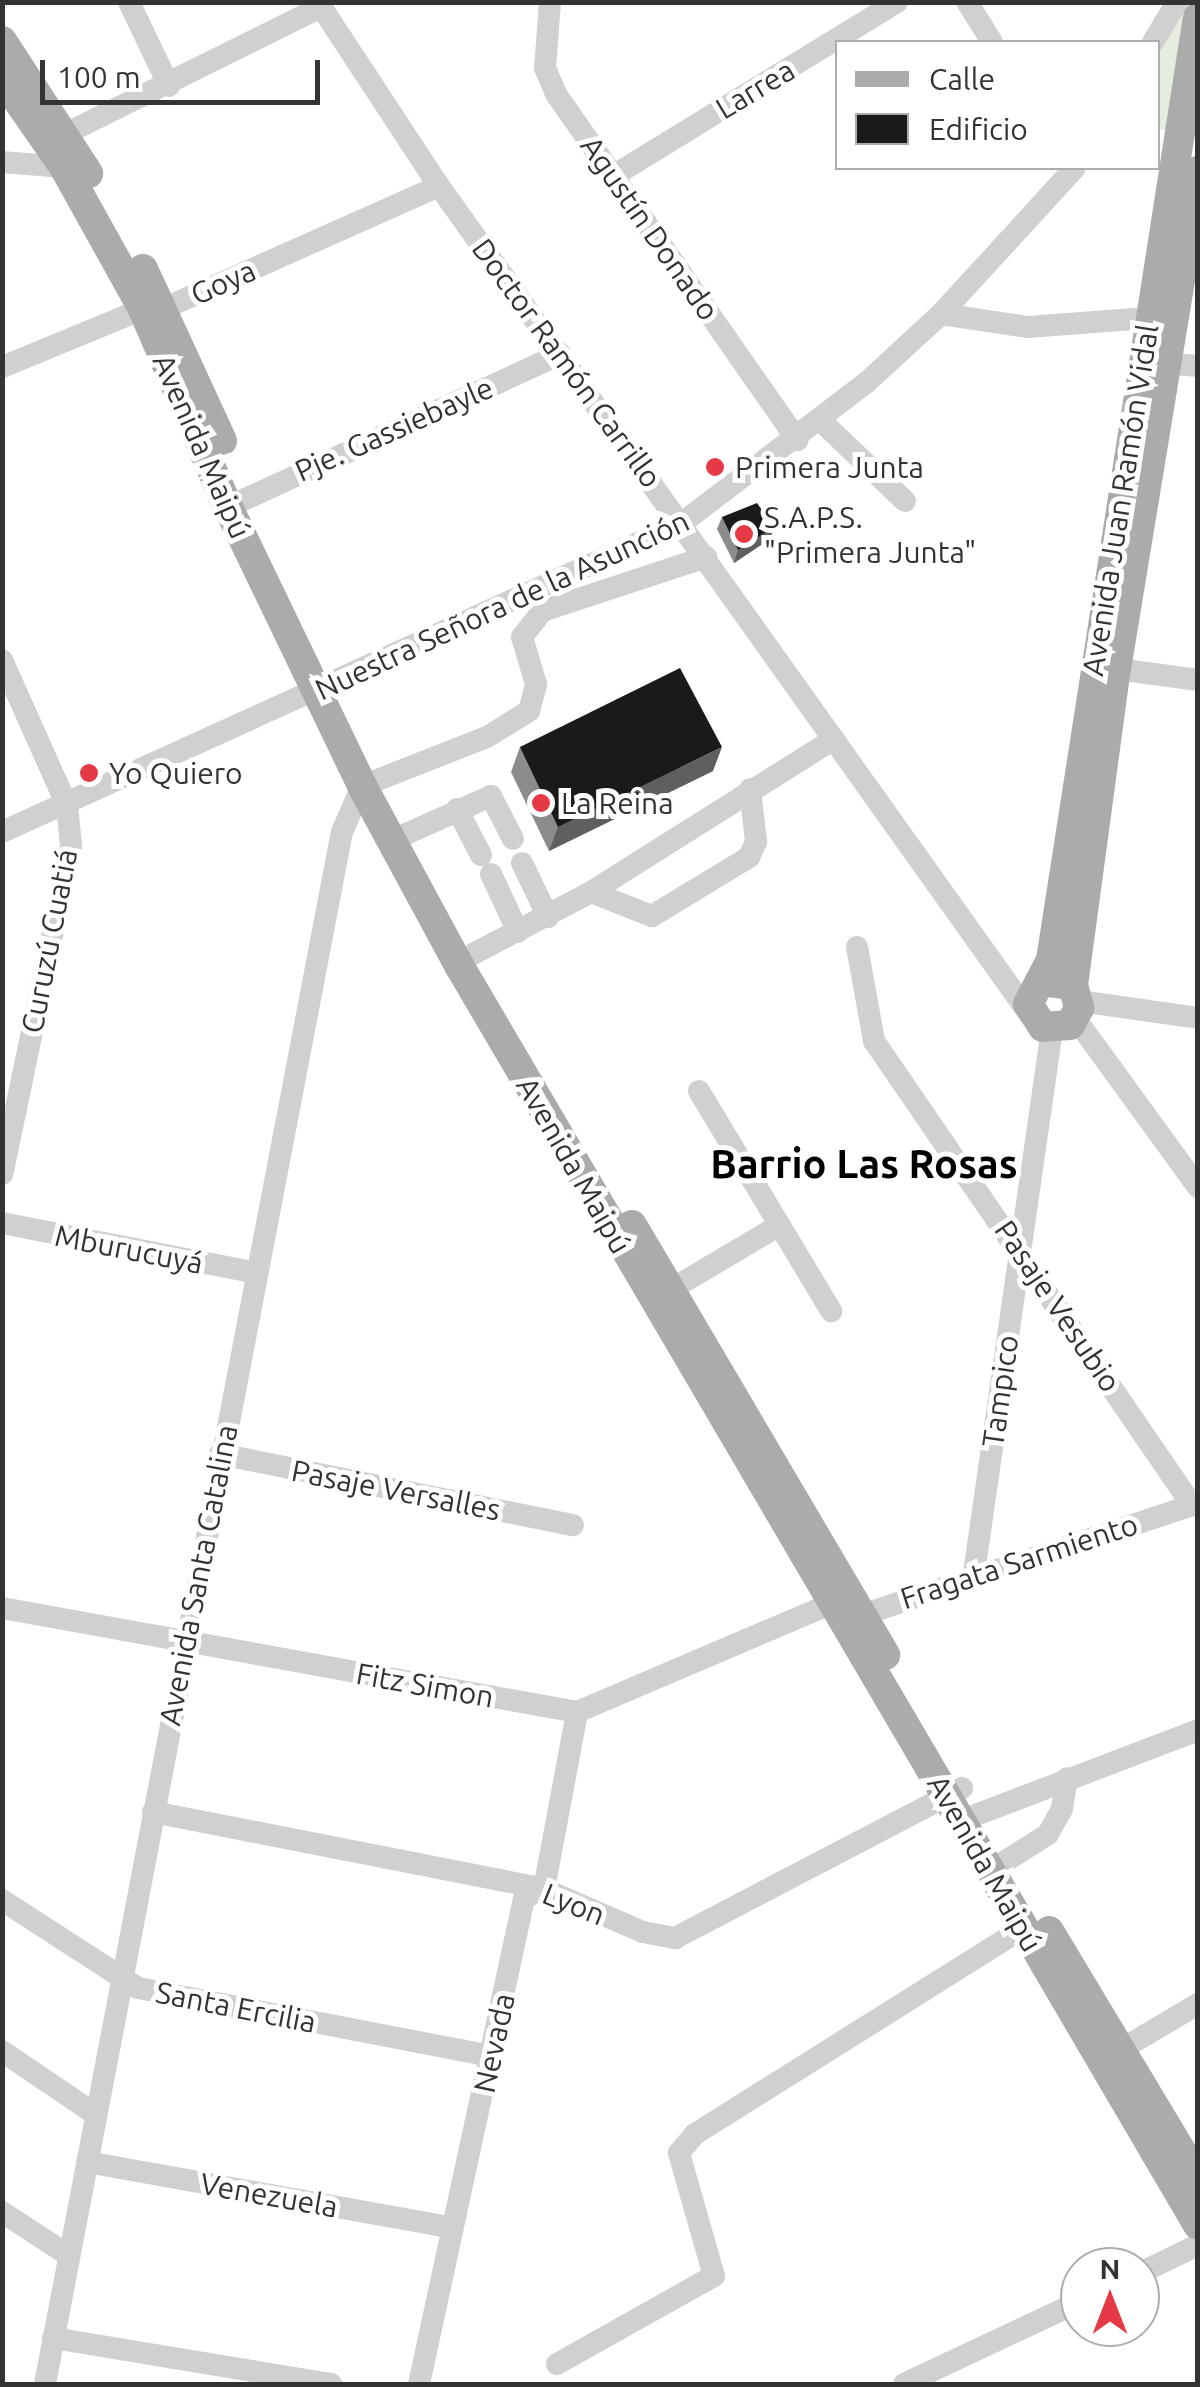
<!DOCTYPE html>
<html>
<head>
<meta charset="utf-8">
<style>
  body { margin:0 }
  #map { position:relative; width:1200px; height:2387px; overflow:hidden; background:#fff; font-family:Ubuntu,sans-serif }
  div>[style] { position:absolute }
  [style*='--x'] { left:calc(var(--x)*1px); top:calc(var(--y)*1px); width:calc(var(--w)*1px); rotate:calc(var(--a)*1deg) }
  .green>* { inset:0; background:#e6ecdf }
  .minor>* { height:22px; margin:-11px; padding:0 11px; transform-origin:11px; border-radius:11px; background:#d0d0d0 }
  .major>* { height:30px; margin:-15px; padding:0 15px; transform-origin:15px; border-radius:15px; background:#ababab }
  .wall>* { inset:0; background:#8c8c8c }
  .shaded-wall>* { inset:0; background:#5f5f5f }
  .building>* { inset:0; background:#1a1a1a }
  .dots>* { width:28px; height:28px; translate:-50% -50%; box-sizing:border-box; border:5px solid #fff; border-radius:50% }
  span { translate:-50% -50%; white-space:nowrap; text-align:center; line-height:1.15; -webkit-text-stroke:10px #fff; paint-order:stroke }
  .street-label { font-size:30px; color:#333 }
  .poi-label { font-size:30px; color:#333 }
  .left { translate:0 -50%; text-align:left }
  .district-label { font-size:40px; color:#000; font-weight:700 }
  .frame { position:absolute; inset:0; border:5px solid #333; pointer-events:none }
  .legend { position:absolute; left:835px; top:40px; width:325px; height:130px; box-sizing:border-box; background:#fff; border:2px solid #adadad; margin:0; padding:12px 18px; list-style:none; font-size:30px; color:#333 }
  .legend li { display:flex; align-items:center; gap:20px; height:50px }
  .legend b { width:50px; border:2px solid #adadad }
  .north { position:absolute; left:1060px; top:2247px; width:100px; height:100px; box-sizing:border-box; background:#fff; border:2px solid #adadad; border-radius:50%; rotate:0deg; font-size:28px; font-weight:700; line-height:40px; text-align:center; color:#333 }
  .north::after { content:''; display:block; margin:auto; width:35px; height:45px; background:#e63946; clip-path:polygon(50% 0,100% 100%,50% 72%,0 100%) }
  .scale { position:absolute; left:40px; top:60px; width:280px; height:45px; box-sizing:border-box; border:5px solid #333; border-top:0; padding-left:12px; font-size:30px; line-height:35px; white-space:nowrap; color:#333; -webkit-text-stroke:8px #fff; paint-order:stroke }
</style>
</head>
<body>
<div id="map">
  <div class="green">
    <div style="clip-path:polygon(1187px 3px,1167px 131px,1158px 128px,1158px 50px)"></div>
  </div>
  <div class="minor">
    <div style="--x:129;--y:2;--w:93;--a:64.5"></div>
    <div style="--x:318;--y:2;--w:220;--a:56.7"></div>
    <div style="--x:439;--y:186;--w:1018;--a:54.51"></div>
    <div style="--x:550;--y:2;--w:66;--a:94.3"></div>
    <div style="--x:545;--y:68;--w:28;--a:67"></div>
    <div style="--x:556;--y:94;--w:422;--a:55.1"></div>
    <div style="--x:967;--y:2;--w:47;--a:58"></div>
    <div style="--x:1153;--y:42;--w:47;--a:-59"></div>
    <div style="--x:2;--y:162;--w:62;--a:4.6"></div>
    <div style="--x:64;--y:167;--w:34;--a:-85"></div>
    <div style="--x:67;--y:133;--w:284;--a:-26.4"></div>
    <div style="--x:613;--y:176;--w:333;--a:-31.5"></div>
    <div style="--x:941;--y:314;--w:88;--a:8.5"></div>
    <div style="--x:1028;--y:327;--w:119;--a:-4.3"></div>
    <div style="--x:1151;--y:362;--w:47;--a:4.9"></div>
    <div style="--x:2;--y:367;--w:152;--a:-22.4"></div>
    <div style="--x:143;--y:309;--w:22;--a:-3"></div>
    <div style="--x:165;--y:308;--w:300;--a:-24"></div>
    <div style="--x:821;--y:421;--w:116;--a:43.6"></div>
    <div style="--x:228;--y:507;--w:366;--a:-24.7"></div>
    <div style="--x:2;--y:660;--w:159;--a:65.9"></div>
    <div style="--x:67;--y:805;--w:40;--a:84.3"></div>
    <div style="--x:71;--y:845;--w:336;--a:101.8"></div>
    <div style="--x:1102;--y:667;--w:97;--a:7.7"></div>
    <div style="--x:457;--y:809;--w:52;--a:62.4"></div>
    <div style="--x:2;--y:832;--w:747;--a:-24.44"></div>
    <div style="--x:682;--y:523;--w:231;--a:-37.3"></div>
    <div style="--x:866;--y:383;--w:102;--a:-42.6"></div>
    <div style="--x:941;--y:314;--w:198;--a:-47.5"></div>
    <div style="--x:406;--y:834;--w:93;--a:-24.1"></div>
    <div style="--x:491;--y:796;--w:48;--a:62.9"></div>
    <div style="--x:522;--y:863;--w:60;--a:64.3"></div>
    <div style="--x:491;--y:874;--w:64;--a:65"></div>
    <div style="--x:591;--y:892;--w:66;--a:21.5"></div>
    <div style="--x:652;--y:916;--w:114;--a:-31.3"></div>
    <div style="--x:749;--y:857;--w:17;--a:-65"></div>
    <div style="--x:756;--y:842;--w:53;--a:-96.5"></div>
    <div style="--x:857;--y:947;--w:96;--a:79.7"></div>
    <div style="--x:874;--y:1041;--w:563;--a:55.58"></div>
    <div style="--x:473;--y:954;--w:133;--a:-27.7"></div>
    <div style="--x:591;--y:892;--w:287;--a:-32.2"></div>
    <div style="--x:1079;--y:1001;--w:120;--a:8.1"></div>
    <div style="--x:1075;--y:1018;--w:209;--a:54"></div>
    <div style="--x:699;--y:1091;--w:257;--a:59"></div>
    <div style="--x:2;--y:1223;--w:260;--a:11.1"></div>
    <div style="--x:660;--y:1296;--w:137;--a:-30.7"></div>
    <div style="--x:220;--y:1454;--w:360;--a:11.4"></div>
    <div style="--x:974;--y:1573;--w:549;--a:-81.83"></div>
    <div style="--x:2;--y:1608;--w:584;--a:10.25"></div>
    <div style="--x:577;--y:1712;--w:275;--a:-23.1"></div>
    <div style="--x:850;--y:1619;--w:367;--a:-18.4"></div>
    <div style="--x:153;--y:1812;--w:399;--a:11.1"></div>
    <div style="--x:544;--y:1889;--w:108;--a:23.5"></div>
    <div style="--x:643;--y:1932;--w:33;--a:11"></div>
    <div style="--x:675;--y:1938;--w:324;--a:-27.6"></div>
    <div style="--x:960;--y:1821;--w:255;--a:-20.9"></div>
    <div style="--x:990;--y:1871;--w:69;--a:-32.5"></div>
    <div style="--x:1048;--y:1834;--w:29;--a:-61"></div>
    <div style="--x:1062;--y:1809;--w:31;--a:-81"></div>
    <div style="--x:2;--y:1900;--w:162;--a:32.9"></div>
    <div style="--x:138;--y:1988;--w:360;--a:10.9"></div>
    <div style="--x:2;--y:2051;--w:112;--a:34.1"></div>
    <div style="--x:1110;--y:2056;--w:102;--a:-30.6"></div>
    <div style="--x:87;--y:2162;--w:371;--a:10.2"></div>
    <div style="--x:2;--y:2212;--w:79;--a:33.1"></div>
    <div style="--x:1140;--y:2273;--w:64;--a:-25.8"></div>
    <div style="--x:53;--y:2338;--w:282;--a:9.4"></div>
    <div style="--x:557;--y:2364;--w:180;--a:-29.3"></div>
    <div style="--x:714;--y:2276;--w:128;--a:-105.9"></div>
    <div style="--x:679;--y:2153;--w:25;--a:-50"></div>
    <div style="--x:695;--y:2134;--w:387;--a:-32.1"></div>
    <div style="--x:45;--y:2384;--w:1580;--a:-79.17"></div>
    <div style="--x:342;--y:832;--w:50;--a:-66.5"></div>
    <div style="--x:362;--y:786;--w:134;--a:-21.4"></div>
    <div style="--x:487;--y:737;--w:49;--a:-31.8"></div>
    <div style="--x:529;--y:711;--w:28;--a:-75"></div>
    <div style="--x:536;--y:684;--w:49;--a:-106.6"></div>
    <div style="--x:522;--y:637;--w:33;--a:-52"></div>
    <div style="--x:542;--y:611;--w:173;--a:-18.2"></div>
    <div style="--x:419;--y:2384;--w:497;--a:-77.8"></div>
    <div style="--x:524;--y:1898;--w:22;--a:-24"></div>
    <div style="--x:544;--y:1889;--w:180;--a:-79.4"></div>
    <div style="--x:904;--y:2384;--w:195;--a:-25.2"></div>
  </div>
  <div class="major">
    <div style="--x:2;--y:41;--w:158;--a:56.9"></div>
    <div style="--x:2;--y:78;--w:108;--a:55.1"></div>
    <div style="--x:64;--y:167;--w:162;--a:60.9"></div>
    <div style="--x:143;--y:309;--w:215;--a:66.8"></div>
    <div style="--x:228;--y:507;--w:310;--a:64.3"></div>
    <div style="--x:362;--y:786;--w:206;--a:61.6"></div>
    <div style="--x:460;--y:967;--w:1458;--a:59.6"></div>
    <div style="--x:143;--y:269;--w:189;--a:65.3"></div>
    <div style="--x:1040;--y:981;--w:33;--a:7"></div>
    <div style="--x:1073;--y:985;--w:24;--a:75"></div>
    <div style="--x:1079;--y:1008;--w:19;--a:118"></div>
    <div style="--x:1070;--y:1025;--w:27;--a:176"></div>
    <div style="--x:1043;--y:1027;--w:27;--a:-123"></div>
    <div style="--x:1028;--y:1004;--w:50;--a:-62.4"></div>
    <div style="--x:1051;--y:960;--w:954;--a:-81.14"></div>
    <div style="--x:1073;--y:985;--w:319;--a:-82.3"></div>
    <div style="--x:1116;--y:669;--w:505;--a:-80.65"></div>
    <div style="--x:632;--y:1225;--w:499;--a:59.5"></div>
    <div style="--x:1049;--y:1931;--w:289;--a:59"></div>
  </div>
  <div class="wall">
    <div style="clip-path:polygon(722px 517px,774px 527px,770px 539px,734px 563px,717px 529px)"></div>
    <div style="clip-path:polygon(520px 747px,713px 771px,549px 851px,511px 772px)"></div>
  </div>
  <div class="shaded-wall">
    <div style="clip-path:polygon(774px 527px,770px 539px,734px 563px,738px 550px)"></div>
    <div style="clip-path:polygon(722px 747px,713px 771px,549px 851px,558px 827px)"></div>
  </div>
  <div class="building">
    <div style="clip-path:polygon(757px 503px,774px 527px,738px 550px,722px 517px)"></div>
    <div style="clip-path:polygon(680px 668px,722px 747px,558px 827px,520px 747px)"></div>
  </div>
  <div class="dots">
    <div style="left:715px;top:467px;background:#e63946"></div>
    <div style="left:744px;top:534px;background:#e63946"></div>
    <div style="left:89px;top:773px;background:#e63946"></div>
    <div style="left:541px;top:803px;background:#e63946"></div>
  </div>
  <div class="street-label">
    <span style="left:755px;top:89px;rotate:-31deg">Larrea</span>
    <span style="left:650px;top:228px;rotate:55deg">Agustín Donado</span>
    <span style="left:223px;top:282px;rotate:-24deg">Goya</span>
    <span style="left:567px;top:363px;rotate:54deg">Doctor Ramón Carrillo</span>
    <span style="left:394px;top:429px;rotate:-24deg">Pje. Gassiebayle</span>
    <span style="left:202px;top:446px;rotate:66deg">Avenida Maipú</span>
    <span style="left:1120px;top:500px;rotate:-81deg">Avenida Juan Ramón Vidal</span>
    <span style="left:502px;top:605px;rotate:-25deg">Nuestra Señora de la Asunción</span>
    <span style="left:49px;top:941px;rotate:-79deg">Curuzú Cuatiá</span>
    <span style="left:574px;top:1165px;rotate:60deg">Avenida Maipú</span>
    <span style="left:129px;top:1249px;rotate:11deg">Mburucuyá</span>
    <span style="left:1058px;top:1306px;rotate:56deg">Pasaje Vesubio</span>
    <span style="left:1000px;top:1391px;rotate:-82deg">Tampico</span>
    <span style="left:396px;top:1490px;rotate:11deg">Pasaje Versalles</span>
    <span style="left:1019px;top:1561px;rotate:-18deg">Fragata Sarmiento</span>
    <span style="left:198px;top:1575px;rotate:-79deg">Avenida Santa Catalina</span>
    <span style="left:425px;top:1685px;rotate:10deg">Fitz Simon</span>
    <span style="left:985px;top:1863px;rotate:60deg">Avenida Maipú</span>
    <span style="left:574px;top:1904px;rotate:22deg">Lyon</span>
    <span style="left:236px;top:2007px;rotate:11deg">Santa Ercilia</span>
    <span style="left:494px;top:2043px;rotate:-78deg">Nevada</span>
    <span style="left:269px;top:2195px;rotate:10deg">Venezuela</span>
  </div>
  <div class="poi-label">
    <span class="left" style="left:735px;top:467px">Primera Junta</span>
    <span class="left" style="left:764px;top:534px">S.A.P.S.<br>"Primera Junta"</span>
    <span class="left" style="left:109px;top:773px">Yo Quiero</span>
    <span class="left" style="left:561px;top:803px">La Reina</span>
  </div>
  <div class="district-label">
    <span style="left:864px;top:1164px">Barrio Las Rosas</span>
  </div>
  <div class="frame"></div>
  <ul class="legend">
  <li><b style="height:12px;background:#ababab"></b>Calle</li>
  <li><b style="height:28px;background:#1a1a1a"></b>Edificio</li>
  </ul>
  <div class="north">N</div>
  <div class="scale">100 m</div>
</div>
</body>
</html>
